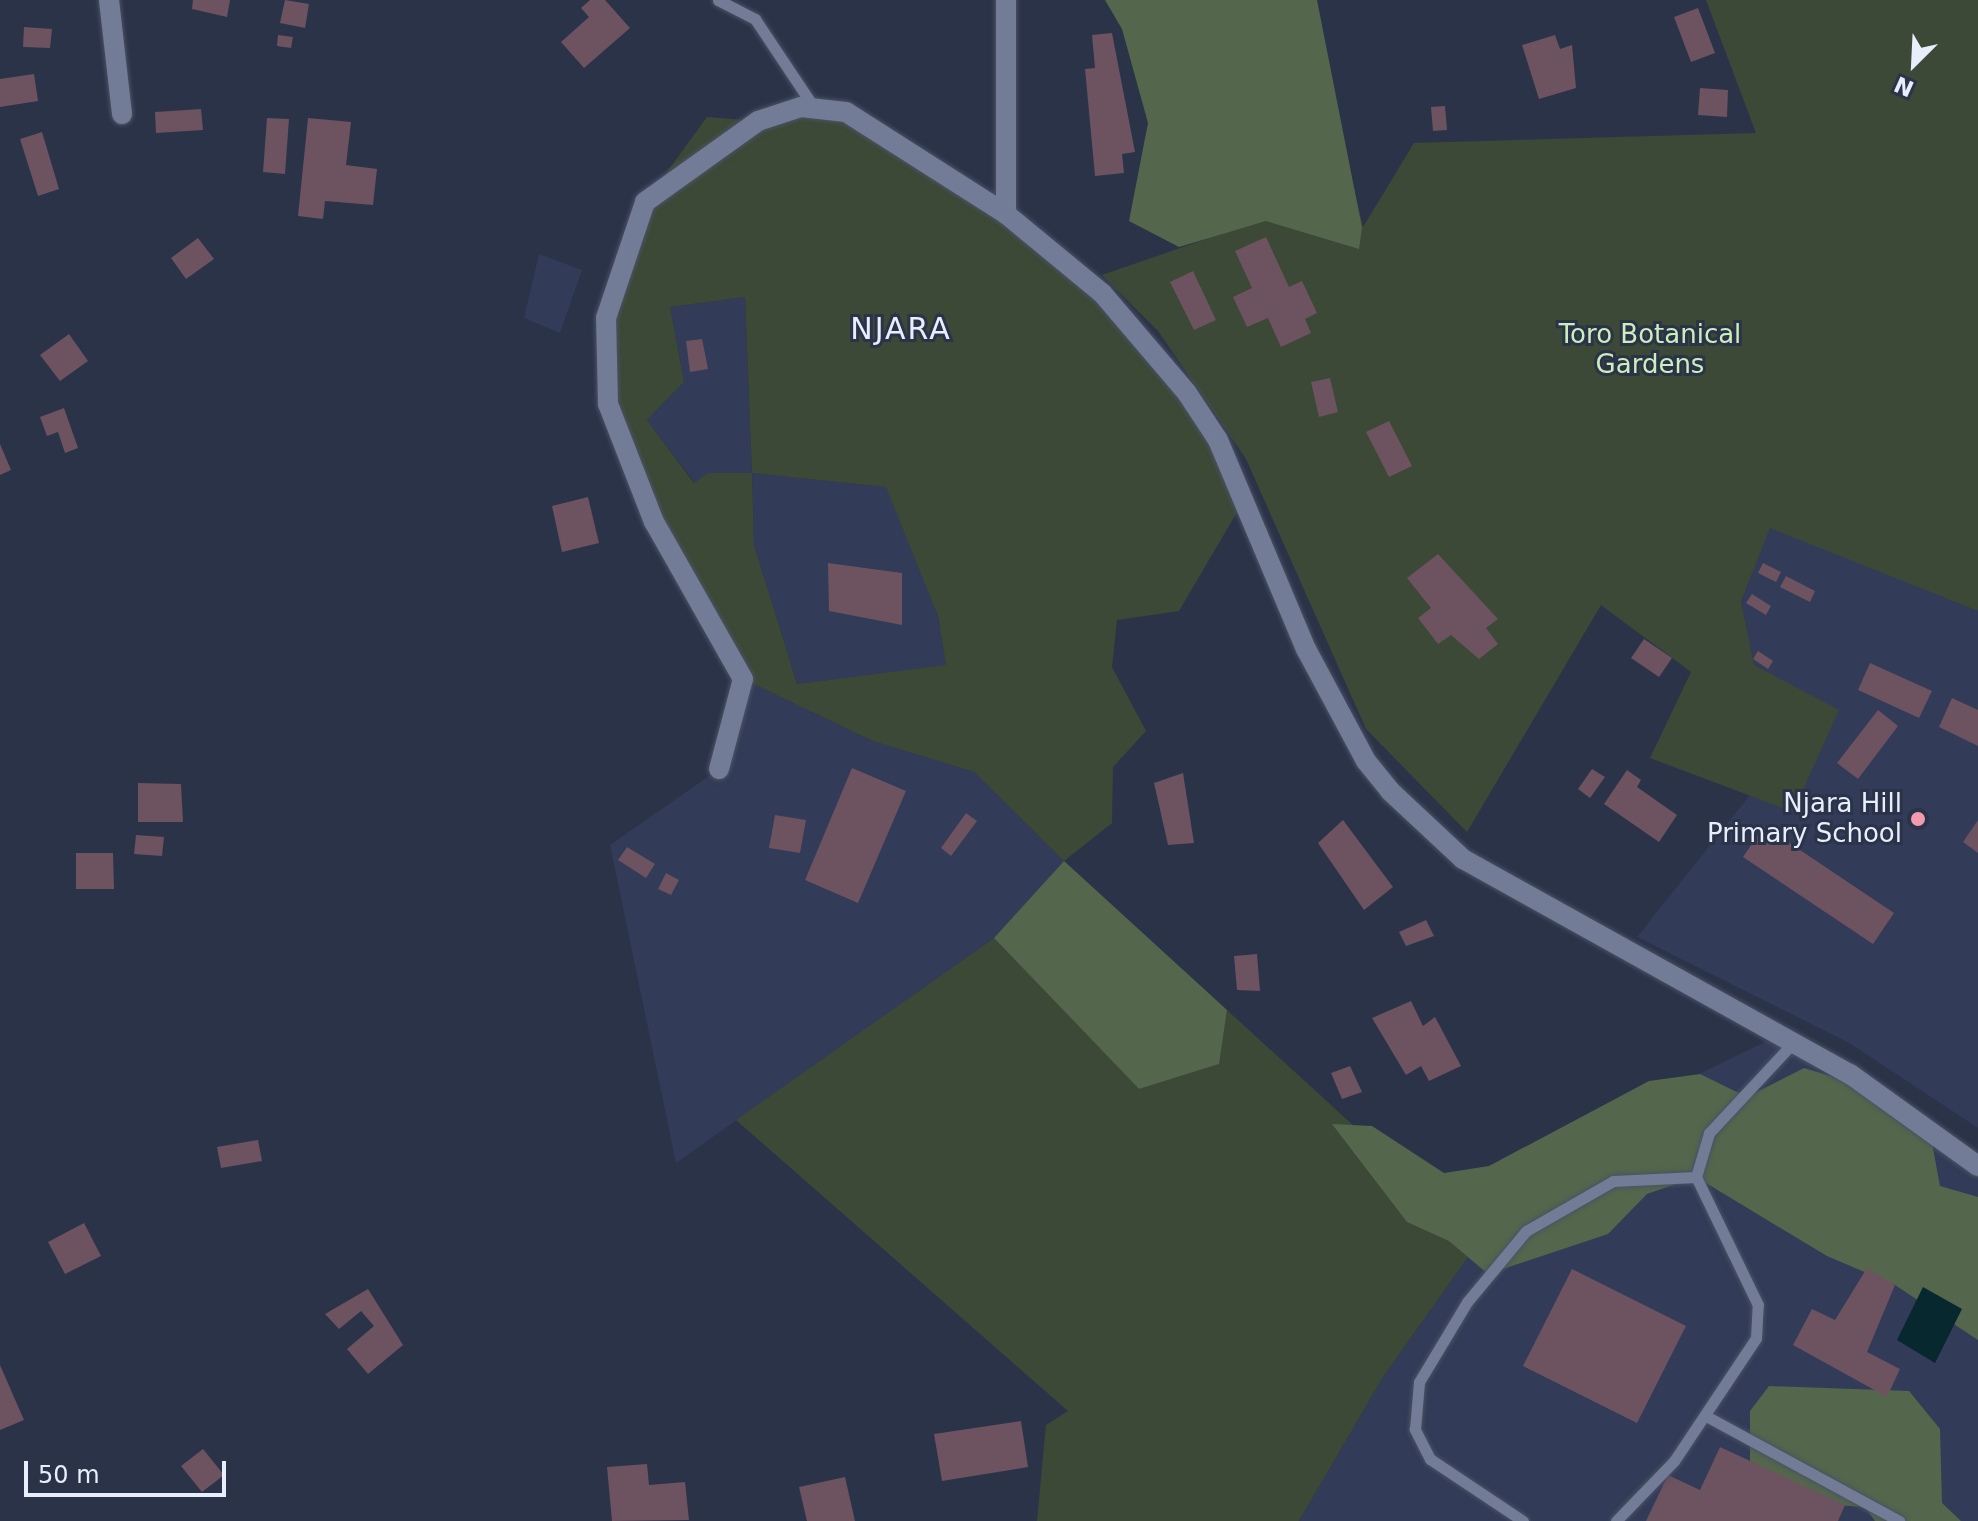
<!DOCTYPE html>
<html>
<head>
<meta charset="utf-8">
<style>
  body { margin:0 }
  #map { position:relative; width:1978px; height:1521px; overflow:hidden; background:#2b3349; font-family:"DejaVu Sans",sans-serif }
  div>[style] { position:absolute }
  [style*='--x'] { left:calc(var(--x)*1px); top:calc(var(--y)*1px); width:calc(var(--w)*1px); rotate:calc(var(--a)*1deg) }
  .built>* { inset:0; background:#323b57 }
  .green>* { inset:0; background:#3b4936 }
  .forest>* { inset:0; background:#54674c }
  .water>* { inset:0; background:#07282e }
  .building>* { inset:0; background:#6d5260 }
  .roads { filter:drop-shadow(0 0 2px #4b5164) drop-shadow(0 0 2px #4b5164) }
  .service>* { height:11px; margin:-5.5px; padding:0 5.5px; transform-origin:5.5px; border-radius:5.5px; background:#737c96 }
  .minor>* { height:20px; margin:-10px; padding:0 10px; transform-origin:10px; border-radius:10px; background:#737c96 }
  .secondary>* { height:20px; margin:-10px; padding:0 10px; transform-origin:10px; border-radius:10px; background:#737c96 }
  .dots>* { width:22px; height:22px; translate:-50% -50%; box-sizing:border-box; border:4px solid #2b3349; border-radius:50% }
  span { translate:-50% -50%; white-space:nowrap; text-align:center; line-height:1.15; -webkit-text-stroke:6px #2b3349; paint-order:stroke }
  .park-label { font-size:26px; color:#cbeebb }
  .poi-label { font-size:26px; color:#e8eefc }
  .right { translate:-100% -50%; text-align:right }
  .quarter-label { font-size:30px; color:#e8eefc; letter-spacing:2px }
  .north { position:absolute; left:1874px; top:24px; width:80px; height:80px; -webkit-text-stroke:6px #2b3349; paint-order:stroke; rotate:204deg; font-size:22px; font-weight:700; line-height:32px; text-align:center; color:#e8eefc }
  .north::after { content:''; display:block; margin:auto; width:28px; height:36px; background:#e8eefc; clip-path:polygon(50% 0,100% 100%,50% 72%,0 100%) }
  .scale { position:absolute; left:24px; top:1461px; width:202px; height:36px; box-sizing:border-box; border:4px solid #e8eefc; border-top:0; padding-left:10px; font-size:24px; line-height:28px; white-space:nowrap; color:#e8eefc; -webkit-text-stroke:6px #2b3349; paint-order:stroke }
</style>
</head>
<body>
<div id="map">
  <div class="built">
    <div style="clip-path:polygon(539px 254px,582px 270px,560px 333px,524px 318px)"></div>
    <div style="clip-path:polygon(745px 297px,752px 473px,887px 487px,938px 616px,946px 666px,797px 684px,754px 545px,752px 473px,695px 483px,647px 420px,684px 382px,670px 307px)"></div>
    <div style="clip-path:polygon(1770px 527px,1978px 611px,1978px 1128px,1851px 1044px,1637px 937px,1750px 795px,1793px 811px,1838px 711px,1754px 666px,1741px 601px)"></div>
    <div style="clip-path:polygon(743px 679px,873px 741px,974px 772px,1064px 861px,994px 938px,676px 1163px,610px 845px,719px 769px)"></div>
    <div style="clip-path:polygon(1779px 1035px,1978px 1166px,1978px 1521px,1299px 1521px,1383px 1377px,1468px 1257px,1437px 1202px)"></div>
  </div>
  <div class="green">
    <div style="clip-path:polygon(1706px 0,1978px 0,1978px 611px,1770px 528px,1741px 601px,1754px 665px,1839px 710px,1793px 812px,1650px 758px,1691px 672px,1601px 605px,1467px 832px,1366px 729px,1246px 459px,1158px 331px,1102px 275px,1354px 188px,1363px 227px,1414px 143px,1756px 133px)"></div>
    <div style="clip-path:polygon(evenodd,830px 108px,1006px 214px,1149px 340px,1243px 502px,1179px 611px,1117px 620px,1112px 667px,1146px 731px,1113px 767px,1112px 823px,1064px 861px,974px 772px,873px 741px,743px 679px,608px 404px,606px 318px,645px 202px,707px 117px,758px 121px,830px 108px,745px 297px,752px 473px,708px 473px,694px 483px,647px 420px,684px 382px,670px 307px,745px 297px,830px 108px,752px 473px,886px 487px,938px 616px,946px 665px,797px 684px,754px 545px,752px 473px)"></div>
    <div style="clip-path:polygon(994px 938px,1139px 1089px,1218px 1064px,1227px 1010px,1437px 1202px,1468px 1257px,1383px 1377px,1299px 1521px,1037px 1521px,1046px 1425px,1068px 1411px,736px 1120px)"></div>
  </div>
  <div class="forest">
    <div style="clip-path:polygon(1105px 0,1317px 0,1362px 228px,1359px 249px,1266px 221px,1179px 247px,1129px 221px,1148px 123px,1122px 29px)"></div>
    <div style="clip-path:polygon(1064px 861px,1227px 1010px,1219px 1064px,1139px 1089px,994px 938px)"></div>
    <div style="clip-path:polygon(1804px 1068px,1871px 1088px,1930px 1132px,1940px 1186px,1978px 1197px,1978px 1340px,1895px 1285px,1827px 1256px,1696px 1177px,1647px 1194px,1608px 1234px,1488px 1274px,1449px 1241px,1407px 1222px,1332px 1124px,1372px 1126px,1444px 1173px,1489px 1166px,1649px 1081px,1700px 1074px,1747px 1097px)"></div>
    <div style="clip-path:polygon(1769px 1386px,1909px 1391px,1940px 1429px,1942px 1503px,1961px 1521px,1875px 1521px,1865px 1507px,1818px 1504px,1750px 1461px,1750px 1411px)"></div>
  </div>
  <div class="water">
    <div style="clip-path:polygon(1923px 1287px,1962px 1309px,1935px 1363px,1897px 1340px)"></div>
  </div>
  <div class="building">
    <div style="clip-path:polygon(193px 0,230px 0,227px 17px,192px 9px)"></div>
    <div style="clip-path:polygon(285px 0,309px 4px,305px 28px,280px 23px)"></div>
    <div style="clip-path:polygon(590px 0,605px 0,630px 28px,584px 68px,561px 42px,589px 17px,581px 8px)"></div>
    <div style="clip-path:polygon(1698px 8px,1715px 53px,1691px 62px,1674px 17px)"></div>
    <div style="clip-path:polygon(24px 27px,52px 29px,50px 48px,23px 47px)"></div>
    <div style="clip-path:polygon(1112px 33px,1135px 152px,1122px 154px,1124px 173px,1095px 176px,1085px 69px,1095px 68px,1092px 35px)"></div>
    <div style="clip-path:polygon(278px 35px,293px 37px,291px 48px,277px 46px)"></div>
    <div style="clip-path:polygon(1555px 35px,1560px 49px,1572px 45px,1576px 88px,1539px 99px,1522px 45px)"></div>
    <div style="clip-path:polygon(34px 74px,38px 101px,0 107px,0 79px)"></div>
    <div style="clip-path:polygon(1700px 88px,1728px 90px,1727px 117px,1698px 115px)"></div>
    <div style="clip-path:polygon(1445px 106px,1447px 130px,1433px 131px,1431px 107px)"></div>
    <div style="clip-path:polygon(201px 109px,203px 130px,156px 133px,155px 112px)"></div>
    <div style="clip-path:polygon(267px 118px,289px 119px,285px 174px,263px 172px)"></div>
    <div style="clip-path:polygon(308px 118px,351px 122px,346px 165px,377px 169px,373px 205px,325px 201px,323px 219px,298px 216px)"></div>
    <div style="clip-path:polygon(42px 132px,59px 189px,38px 196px,20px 139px)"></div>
    <div style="clip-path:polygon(1266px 237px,1289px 287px,1302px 281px,1317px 313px,1305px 319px,1311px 333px,1281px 347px,1268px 318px,1247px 327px,1233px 297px,1252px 288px,1235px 251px)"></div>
    <div style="clip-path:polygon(198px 238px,214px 259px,186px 279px,171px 258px)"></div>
    <div style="clip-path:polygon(1193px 271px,1216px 320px,1194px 330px,1170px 282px)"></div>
    <div style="clip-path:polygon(69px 334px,88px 361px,60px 381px,40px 355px)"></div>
    <div style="clip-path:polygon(702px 339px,708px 369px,690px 372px,686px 341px)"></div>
    <div style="clip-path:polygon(1330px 378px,1338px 412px,1319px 417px,1311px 382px)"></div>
    <div style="clip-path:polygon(64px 408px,78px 448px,65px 453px,58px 432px,47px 436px,40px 417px)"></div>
    <div style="clip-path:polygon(1389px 421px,1412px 466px,1389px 477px,1366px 432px)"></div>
    <div style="clip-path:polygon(0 444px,11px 470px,0 475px)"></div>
    <div style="clip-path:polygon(588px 497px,599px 543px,562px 552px,552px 506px)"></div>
    <div style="clip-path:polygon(1438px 554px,1498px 619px,1486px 628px,1498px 644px,1479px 659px,1451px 635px,1438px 644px,1418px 618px,1431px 608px,1407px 578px)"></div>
    <div style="clip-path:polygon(828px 563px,902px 573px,902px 625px,829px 611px)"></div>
    <div style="clip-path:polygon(1763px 563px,1781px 572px,1776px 582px,1758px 573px)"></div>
    <div style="clip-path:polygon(1786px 576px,1815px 591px,1810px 602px,1780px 587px)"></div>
    <div style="clip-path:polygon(1752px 594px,1771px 606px,1766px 615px,1746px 603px)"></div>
    <div style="clip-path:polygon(1644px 639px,1672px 658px,1659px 677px,1631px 658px)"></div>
    <div style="clip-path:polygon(1758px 651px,1773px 661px,1768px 669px,1753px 659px)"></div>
    <div style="clip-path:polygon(1870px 663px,1932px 691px,1919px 718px,1858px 690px)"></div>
    <div style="clip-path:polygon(1952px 698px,1978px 710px,1978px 746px,1939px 727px)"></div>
    <div style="clip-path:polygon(1878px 710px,1898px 726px,1858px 779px,1837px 763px)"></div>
    <div style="clip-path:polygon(852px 768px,906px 791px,858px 903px,805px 880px)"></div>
    <div style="clip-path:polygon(1592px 769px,1605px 777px,1590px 798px,1578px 789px)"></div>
    <div style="clip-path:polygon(1627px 770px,1641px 780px,1637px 787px,1677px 815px,1659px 842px,1604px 804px)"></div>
    <div style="clip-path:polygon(1183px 773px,1194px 843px,1168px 845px,1154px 783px)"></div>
    <div style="clip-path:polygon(138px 783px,181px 784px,183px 822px,138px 822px)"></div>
    <div style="clip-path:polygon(966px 813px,977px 821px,951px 856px,941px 848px)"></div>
    <div style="clip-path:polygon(775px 815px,806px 820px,800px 853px,769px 848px)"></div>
    <div style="clip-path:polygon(1343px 820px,1393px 887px,1364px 910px,1318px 843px)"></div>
    <div style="clip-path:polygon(1978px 820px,1978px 853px,1963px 842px)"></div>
    <div style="clip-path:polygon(1764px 826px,1894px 913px,1873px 944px,1743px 857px)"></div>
    <div style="clip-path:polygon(136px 835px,164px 837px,162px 856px,134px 854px)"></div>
    <div style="clip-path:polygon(627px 847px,655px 864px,646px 878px,618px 860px)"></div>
    <div style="clip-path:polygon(76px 853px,113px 853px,114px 889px,76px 889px)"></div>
    <div style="clip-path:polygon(666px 873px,679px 880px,671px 895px,658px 889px)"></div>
    <div style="clip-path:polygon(1426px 920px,1434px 936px,1406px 946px,1399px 932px)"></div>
    <div style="clip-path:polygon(1257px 954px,1260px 991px,1237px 990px,1234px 956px)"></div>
    <div style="clip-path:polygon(1411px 1001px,1423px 1026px,1435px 1017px,1461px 1066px,1429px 1081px,1421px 1066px,1406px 1075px,1372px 1018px)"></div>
    <div style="clip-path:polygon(1350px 1066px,1362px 1092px,1342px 1099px,1331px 1073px)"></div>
    <div style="clip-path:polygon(258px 1140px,262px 1161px,221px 1168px,217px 1147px)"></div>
    <div style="clip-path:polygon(84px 1223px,101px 1256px,65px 1274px,48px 1242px)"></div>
    <div style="clip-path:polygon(1867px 1268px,1895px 1285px,1867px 1352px,1900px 1369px,1887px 1397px,1793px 1345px,1812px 1309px,1835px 1320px)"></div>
    <div style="clip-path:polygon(1572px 1269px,1686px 1326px,1637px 1423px,1523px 1366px)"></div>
    <div style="clip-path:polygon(368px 1289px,403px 1345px,368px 1374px,347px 1349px,374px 1326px,361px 1311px,339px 1329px,325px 1314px)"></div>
    <div style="clip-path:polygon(0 1365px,24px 1420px,0 1430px)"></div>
    <div style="clip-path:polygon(1021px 1421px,1028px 1467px,942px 1481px,934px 1434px)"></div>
    <div style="clip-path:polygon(1720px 1447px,1845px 1505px,1838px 1521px,1646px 1521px,1668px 1475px,1700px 1490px)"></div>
    <div style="clip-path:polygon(203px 1449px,224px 1475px,202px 1492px,181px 1466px)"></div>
    <div style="clip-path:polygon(647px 1464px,649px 1485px,685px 1482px,689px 1520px,612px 1521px,607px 1467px)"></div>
    <div style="clip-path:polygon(845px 1477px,855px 1521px,807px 1521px,799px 1487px)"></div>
  </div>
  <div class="roads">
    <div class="service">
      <div style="--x:718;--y:0;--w:42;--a:27.2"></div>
      <div style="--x:755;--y:19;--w:108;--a:56.3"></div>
      <div style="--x:1706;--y:1416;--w:220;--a:28.5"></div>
      <div style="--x:1523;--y:1521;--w:112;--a:-146.3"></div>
      <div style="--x:1430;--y:1459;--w:34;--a:-117"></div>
      <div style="--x:1415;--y:1429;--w:47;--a:-85.1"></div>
      <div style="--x:1419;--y:1382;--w:93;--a:-59"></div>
      <div style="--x:1467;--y:1302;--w:92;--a:-50.3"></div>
      <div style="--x:1526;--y:1231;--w:100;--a:-29.9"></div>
      <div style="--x:1613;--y:1181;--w:83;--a:-2.8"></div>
      <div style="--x:1616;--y:1521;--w:83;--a:-46"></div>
      <div style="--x:1674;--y:1461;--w:148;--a:-56.3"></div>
      <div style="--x:1756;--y:1338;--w:33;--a:-87"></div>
      <div style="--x:1758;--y:1305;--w:142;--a:-115.8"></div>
      <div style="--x:1696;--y:1177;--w:46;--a:-73.5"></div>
      <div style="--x:1709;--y:1133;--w:123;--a:-47"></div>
    </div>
    <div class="minor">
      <div style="--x:109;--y:0;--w:115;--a:83.5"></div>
      <div style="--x:719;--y:769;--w:93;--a:-75.1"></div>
      <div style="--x:743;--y:679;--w:180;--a:-119.5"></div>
      <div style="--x:654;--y:522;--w:127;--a:-111.3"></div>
      <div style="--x:608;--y:404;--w:86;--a:-91.3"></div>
      <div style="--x:606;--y:318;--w:122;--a:-71.4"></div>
      <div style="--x:645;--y:202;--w:139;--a:-35.6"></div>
      <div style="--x:758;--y:121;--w:45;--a:-18"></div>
      <div style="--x:801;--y:107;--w:45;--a:6.3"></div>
      <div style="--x:846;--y:112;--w:190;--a:32.5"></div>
    </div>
    <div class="secondary">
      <div style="--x:1006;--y:0;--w:214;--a:90"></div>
      <div style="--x:1006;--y:214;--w:124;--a:39.5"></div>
      <div style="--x:1102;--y:293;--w:131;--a:49.6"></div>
      <div style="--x:1187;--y:393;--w:56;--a:56.6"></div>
      <div style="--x:1218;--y:440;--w:227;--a:67.2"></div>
      <div style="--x:1306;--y:649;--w:127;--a:61.8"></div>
      <div style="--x:1366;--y:761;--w:38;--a:51"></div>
      <div style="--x:1390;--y:791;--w:100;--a:43"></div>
      <div style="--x:1463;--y:859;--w:443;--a:29.1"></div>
      <div style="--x:1850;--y:1074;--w:158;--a:35.7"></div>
    </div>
  </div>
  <div class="dots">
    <div style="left:1918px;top:819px;background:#f29aae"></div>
  </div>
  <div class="park-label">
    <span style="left:1650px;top:350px">Toro Botanical<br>Gardens</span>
  </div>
  <div class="poi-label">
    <span class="right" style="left:1902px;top:819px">Njara Hill<br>Primary School</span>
  </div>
  <div class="quarter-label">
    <span style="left:901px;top:329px">NJARA</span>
  </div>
  <div class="north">N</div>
  <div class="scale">50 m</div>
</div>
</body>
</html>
